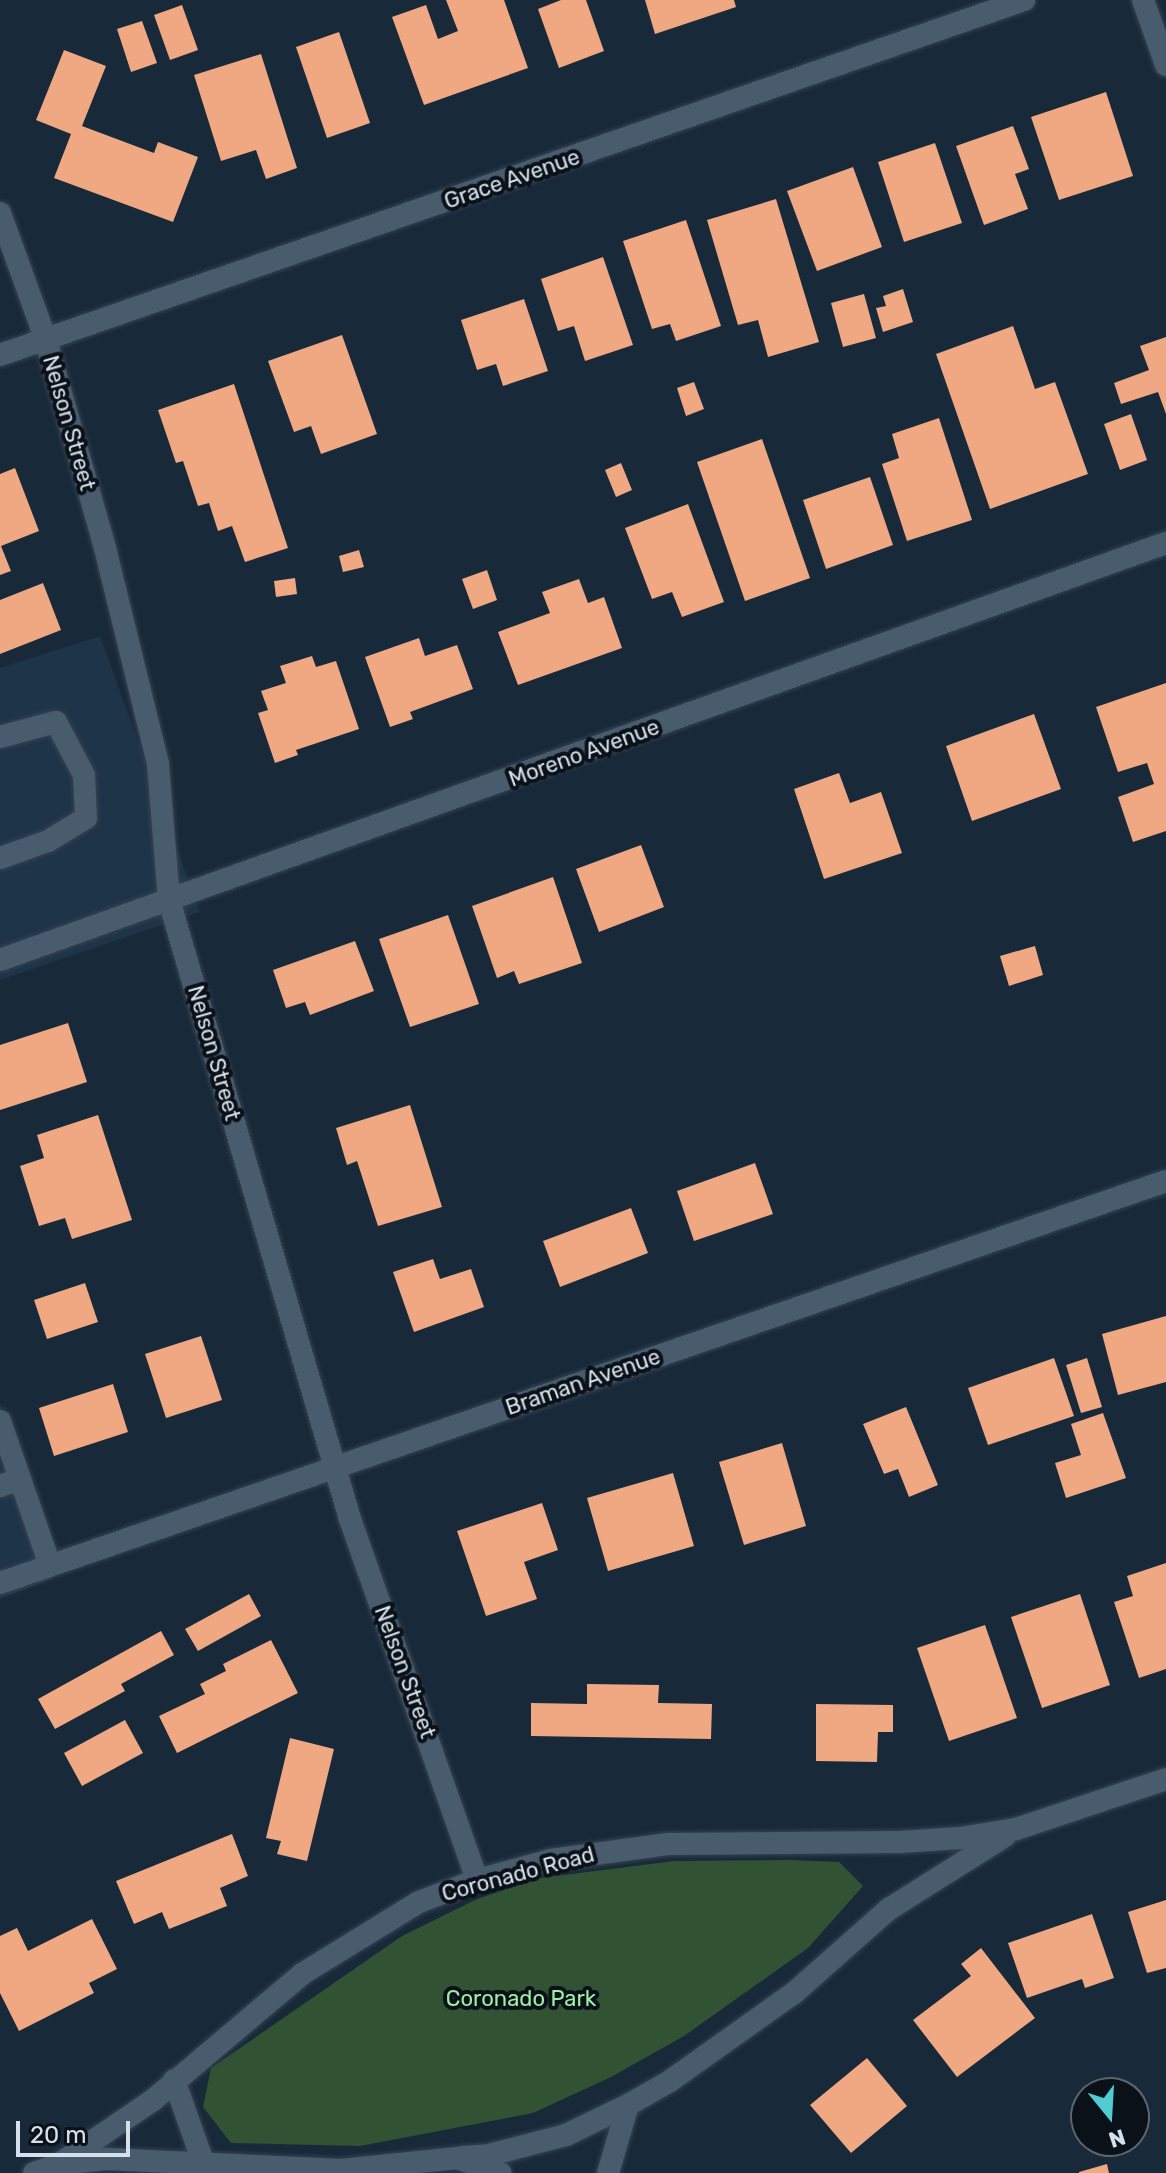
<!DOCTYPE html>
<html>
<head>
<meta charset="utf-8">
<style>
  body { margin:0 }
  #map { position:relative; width:1166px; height:2173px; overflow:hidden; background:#18293a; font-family:Rubik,sans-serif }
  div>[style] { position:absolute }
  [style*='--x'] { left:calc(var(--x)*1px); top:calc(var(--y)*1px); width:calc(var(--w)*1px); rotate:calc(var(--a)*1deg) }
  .built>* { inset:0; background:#1e3449 }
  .green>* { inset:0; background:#315334 }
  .building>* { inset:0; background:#f0a882 }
  .roads { filter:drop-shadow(0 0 2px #364351) drop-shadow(0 0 2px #364351) }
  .service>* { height:22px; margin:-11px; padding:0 11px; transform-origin:11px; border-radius:11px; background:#495c6e }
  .minor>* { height:22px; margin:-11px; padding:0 11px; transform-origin:11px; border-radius:11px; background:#495c6e }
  span { translate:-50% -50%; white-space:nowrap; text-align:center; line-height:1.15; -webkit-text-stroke:8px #0a1118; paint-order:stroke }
  .street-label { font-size:22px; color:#d6e0eb }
  .park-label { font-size:22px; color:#9eefa4 }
  .north { position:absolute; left:1070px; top:2077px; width:80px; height:80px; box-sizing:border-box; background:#0a1118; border:2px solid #5c646c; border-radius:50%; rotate:162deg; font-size:22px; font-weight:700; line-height:32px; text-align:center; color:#d6e0eb }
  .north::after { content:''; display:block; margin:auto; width:28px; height:36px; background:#51ccd2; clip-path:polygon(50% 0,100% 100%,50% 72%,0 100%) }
  .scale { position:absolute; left:16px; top:2121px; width:114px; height:36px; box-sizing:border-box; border:4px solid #d6e0eb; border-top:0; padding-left:10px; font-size:24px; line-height:28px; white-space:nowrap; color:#d6e0eb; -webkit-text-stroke:6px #0a1118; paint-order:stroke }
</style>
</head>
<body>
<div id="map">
  <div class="built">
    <div style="clip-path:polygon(100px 636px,200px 912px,0 980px,0 668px)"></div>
    <div style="clip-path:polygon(0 1403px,55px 1578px,0 1599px)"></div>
  </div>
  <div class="green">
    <div style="clip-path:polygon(791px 1860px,839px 1862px,863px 1886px,808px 1948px,684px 2036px,611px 2077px,533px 2113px,360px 2146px,231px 2143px,203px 2107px,211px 2068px,402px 1936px,477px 1899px,540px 1878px,674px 1861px)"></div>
  </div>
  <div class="building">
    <div style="clip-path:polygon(446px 0,504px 0,528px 68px,424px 105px,392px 17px,426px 5px,438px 39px,458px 31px)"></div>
    <div style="clip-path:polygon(561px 0,586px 0,604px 51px,559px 68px,538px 9px)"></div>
    <div style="clip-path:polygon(645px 0,734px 0,736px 7px,655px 34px)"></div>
    <div style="clip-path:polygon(182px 5px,198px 50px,170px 60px,154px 15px)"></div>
    <div style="clip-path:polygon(142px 21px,157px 63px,131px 72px,117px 29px)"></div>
    <div style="clip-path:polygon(339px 32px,370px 123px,327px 138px,296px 47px)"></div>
    <div style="clip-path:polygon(64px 50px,106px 66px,82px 126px,154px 153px,158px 142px,198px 157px,173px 222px,54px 178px,71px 134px,36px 120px)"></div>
    <div style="clip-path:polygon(261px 54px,297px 168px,266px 179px,256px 150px,221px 161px,194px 75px)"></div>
    <div style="clip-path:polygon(1106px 92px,1133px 176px,1059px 200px,1031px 117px)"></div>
    <div style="clip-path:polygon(1013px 126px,1029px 169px,1015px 174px,1028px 209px,984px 225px,956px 146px)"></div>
    <div style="clip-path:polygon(935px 143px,962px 223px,904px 242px,878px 162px)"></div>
    <div style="clip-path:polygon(853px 167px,882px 247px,817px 271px,787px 191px)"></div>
    <div style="clip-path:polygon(776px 199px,819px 342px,768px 357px,758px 320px,738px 325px,707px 220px)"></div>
    <div style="clip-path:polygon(686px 220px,721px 326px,676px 341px,670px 324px,652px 329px,623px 241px)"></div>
    <div style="clip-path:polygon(603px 257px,633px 345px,585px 361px,574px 326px,558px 331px,541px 279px)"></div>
    <div style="clip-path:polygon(903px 289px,913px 322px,883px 332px,876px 308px,886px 306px,883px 296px)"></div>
    <div style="clip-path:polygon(864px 294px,876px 338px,843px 347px,831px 303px)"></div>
    <div style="clip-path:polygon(524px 299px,548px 371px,503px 386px,496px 364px,477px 370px,461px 320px)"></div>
    <div style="clip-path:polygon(1013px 326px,1035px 389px,1055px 382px,1088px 474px,990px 509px,936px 354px)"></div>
    <div style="clip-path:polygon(342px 335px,377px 434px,321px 454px,311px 426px,294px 432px,268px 361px)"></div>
    <div style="clip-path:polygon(1166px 337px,1166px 414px,1158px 392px,1121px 404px,1114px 383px,1149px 370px,1140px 346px)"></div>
    <div style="clip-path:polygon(694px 382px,704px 409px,686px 416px,677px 388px)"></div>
    <div style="clip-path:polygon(234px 384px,288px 548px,245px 562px,232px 526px,218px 531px,209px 503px,198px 506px,183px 461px,176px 463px,158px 410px)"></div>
    <div style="clip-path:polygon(1131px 414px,1147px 460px,1120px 470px,1104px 424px)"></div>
    <div style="clip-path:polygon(939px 418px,972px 520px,907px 541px,882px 464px,899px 458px,892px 434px)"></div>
    <div style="clip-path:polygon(762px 439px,810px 578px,745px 601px,697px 462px)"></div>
    <div style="clip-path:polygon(621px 463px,632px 490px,616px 497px,605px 470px)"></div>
    <div style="clip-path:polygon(15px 468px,39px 531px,1px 546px,11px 571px,0 575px,0 474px)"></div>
    <div style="clip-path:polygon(870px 477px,893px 545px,826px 569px,803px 500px)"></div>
    <div style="clip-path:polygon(688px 504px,724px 602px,682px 617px,672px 592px,652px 599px,625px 528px)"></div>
    <div style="clip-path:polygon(359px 550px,364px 567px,343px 572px,339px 556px)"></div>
    <div style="clip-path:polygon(487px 570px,497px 600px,473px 609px,462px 579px)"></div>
    <div style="clip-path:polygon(295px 578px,297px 594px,276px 597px,274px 581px)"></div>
    <div style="clip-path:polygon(579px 579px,588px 603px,604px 597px,622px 648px,518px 685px,498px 632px,550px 613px,542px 592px)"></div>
    <div style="clip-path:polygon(43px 583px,61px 630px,0 654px,0 600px)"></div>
    <div style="clip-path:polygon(419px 638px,425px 656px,457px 645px,473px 689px,410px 712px,413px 719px,390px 727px,365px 657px)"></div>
    <div style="clip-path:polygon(312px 656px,316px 667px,336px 661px,359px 729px,296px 750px,298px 755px,275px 763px,258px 713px,268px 710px,261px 691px,286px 683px,280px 666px)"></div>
    <div style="clip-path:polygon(1166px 683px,1166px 831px,1133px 842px,1118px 797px,1154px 784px,1147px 763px,1118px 772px,1096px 707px)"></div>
    <div style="clip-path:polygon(1034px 714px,1061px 789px,972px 821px,946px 746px)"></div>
    <div style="clip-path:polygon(839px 773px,850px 803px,881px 792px,902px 853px,824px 879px,794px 789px)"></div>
    <div style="clip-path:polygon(641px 845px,664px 907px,599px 932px,576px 869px)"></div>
    <div style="clip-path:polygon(553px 877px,582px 963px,519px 984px,514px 971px,497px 978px,472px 906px)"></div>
    <div style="clip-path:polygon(448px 915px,479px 1004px,410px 1027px,379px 939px)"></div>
    <div style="clip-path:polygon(355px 941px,374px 991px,310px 1015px,305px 1002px,286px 1008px,273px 970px)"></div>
    <div style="clip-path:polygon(1035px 946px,1043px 975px,1009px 986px,1000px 956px)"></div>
    <div style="clip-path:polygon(68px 1023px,87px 1082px,0 1110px,0 1045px)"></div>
    <div style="clip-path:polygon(410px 1105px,442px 1207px,378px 1226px,357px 1161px,347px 1165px,336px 1128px)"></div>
    <div style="clip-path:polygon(98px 1115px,132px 1220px,72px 1239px,65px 1218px,39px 1226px,20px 1166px,44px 1158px,37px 1135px)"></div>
    <div style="clip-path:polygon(755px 1163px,773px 1214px,694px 1241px,677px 1191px)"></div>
    <div style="clip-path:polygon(631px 1208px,648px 1253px,560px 1287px,543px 1241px)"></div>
    <div style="clip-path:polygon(433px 1259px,440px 1279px,471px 1269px,484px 1307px,414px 1332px,393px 1272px)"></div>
    <div style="clip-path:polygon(85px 1283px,98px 1322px,47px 1339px,34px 1300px)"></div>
    <div style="clip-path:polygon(1166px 1316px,1166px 1382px,1118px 1395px,1102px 1334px)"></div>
    <div style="clip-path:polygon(201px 1336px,222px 1400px,166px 1418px,145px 1354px)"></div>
    <div style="clip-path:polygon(1054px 1358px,1074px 1416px,988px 1445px,968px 1388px)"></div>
    <div style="clip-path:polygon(1087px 1358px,1102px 1407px,1081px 1413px,1066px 1365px)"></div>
    <div style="clip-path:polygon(113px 1384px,128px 1432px,54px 1456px,39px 1408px)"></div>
    <div style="clip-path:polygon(906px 1407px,938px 1485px,909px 1497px,898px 1469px,884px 1474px,863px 1424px)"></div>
    <div style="clip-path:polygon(1103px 1413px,1126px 1478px,1066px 1498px,1055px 1463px,1081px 1455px,1071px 1424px)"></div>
    <div style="clip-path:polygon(782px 1443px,806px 1526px,744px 1545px,719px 1462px)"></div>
    <div style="clip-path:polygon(673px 1473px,694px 1546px,608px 1571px,587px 1498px)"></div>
    <div style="clip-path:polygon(542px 1503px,558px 1550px,524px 1562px,537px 1599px,486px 1616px,457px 1531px)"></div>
    <div style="clip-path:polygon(1166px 1563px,1166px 1669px,1139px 1678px,1114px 1602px,1133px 1596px,1127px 1576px)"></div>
    <div style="clip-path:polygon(249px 1594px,261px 1616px,198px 1651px,185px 1629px)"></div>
    <div style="clip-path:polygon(1080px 1594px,1110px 1685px,1042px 1708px,1011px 1617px)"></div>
    <div style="clip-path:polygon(985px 1625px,1017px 1718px,949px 1741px,917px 1648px)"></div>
    <div style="clip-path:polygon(161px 1631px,174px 1655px,121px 1684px,125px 1691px,55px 1729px,38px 1699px)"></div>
    <div style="clip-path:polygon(271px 1640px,298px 1693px,177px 1753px,159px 1716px,205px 1694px,200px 1684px,226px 1671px,223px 1664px)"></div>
    <div style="clip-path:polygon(587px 1684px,659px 1685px,658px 1703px,712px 1704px,711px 1739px,531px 1736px,531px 1703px,587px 1704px)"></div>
    <div style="clip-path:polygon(816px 1704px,893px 1705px,893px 1732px,878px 1732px,877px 1762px,816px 1761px)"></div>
    <div style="clip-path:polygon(125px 1720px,143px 1753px,82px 1786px,64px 1753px)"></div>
    <div style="clip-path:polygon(290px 1738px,334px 1749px,307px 1861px,277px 1854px,281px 1841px,266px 1838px)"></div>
    <div style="clip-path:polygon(232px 1834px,248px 1876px,220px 1888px,227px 1906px,169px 1929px,162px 1912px,134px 1924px,116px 1881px)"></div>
    <div style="clip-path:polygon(1166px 1900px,1166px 1968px,1147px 1973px,1128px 1912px)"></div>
    <div style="clip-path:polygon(1092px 1914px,1114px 1978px,1085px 1988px,1082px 1979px,1027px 1998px,1008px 1943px)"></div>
    <div style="clip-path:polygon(92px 1919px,117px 1969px,89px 1983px,94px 1993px,19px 2031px,0 1993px,0 1936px,17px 1928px,28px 1951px)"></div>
    <div style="clip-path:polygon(981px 1948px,1035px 2018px,957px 2077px,913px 2020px,971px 1976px,961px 1964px)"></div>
    <div style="clip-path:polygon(867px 2058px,907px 2106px,851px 2153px,810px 2105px)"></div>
    <div style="clip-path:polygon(1107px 2164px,1109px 2173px,1079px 2173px,1079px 2172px)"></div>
  </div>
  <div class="roads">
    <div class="service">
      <div style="--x:0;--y:737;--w:58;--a:-15"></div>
      <div style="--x:56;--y:722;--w:60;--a:62.2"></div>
      <div style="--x:84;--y:775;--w:43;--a:87.3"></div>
      <div style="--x:86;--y:818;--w:44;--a:148.8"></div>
      <div style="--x:48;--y:841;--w:51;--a:160.5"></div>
      <div style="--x:0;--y:1421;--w:152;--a:70.9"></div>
      <div style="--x:0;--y:1486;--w:21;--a:-19"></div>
    </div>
    <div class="minor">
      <div style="--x:1143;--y:0;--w:69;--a:70.5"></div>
      <div style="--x:0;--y:213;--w:132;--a:70.1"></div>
      <div style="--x:45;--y:337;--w:219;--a:74.1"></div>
      <div style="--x:105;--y:548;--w:222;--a:76.2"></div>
      <div style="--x:158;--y:764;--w:136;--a:85.4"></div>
      <div style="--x:169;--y:900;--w:645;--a:73.7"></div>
      <div style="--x:350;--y:1519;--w:383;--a:70.6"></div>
      <div style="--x:0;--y:355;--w:1084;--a:-19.12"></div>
      <div style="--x:0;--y:960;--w:1238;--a:-19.68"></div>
      <div style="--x:0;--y:1583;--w:1233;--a:-19.02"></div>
      <div style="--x:174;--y:2080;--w:87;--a:70.5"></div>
      <div style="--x:463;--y:2157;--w:26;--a:-4"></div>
      <div style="--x:489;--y:2155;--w:80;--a:-14.6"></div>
      <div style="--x:566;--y:2135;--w:69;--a:-25.8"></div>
      <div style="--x:59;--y:2164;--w:114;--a:-34.2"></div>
      <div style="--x:153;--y:2100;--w:195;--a:-40.2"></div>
      <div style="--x:302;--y:1974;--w:137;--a:-31.6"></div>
      <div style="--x:419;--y:1902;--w:62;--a:-20.8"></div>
      <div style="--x:477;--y:1880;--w:77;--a:-15.1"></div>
      <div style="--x:551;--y:1860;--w:118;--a:-7.8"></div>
      <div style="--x:668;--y:1844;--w:232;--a:-0.5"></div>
      <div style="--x:900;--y:1842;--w:60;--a:-3.8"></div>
      <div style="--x:960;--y:1838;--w:57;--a:-9.1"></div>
      <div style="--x:1016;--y:1829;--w:158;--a:-18.4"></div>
      <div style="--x:34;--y:2173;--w:27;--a:-20"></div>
      <div style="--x:59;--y:2164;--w:48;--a:-5.9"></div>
      <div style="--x:107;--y:2159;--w:234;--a:2.7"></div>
      <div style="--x:341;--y:2170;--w:117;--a:-5.9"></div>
      <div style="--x:457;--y:2158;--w:46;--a:19.2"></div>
      <div style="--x:608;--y:2173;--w:71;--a:-73.6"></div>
      <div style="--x:628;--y:2105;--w:48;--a:-29.7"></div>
      <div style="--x:670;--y:2081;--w:152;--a:-35.4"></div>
      <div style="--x:794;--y:1993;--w:127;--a:-41.5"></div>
      <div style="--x:889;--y:1909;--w:137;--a:-32.2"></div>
    </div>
  </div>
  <div class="street-label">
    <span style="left:512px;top:179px;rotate:-19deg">Grace Avenue</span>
    <span style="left:69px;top:423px;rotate:74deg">Nelson Street</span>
    <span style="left:584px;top:753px;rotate:-20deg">Moreno Avenue</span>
    <span style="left:214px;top:1053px;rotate:74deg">Nelson Street</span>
    <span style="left:583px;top:1382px;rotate:-19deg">Braman Avenue</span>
    <span style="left:405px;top:1672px;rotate:70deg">Nelson Street</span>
    <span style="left:518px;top:1874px;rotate:-15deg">Coronado Road</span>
  </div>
  <div class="park-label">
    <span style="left:521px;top:1999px">Coronado Park</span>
  </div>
  <div class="north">N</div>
  <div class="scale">20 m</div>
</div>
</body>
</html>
